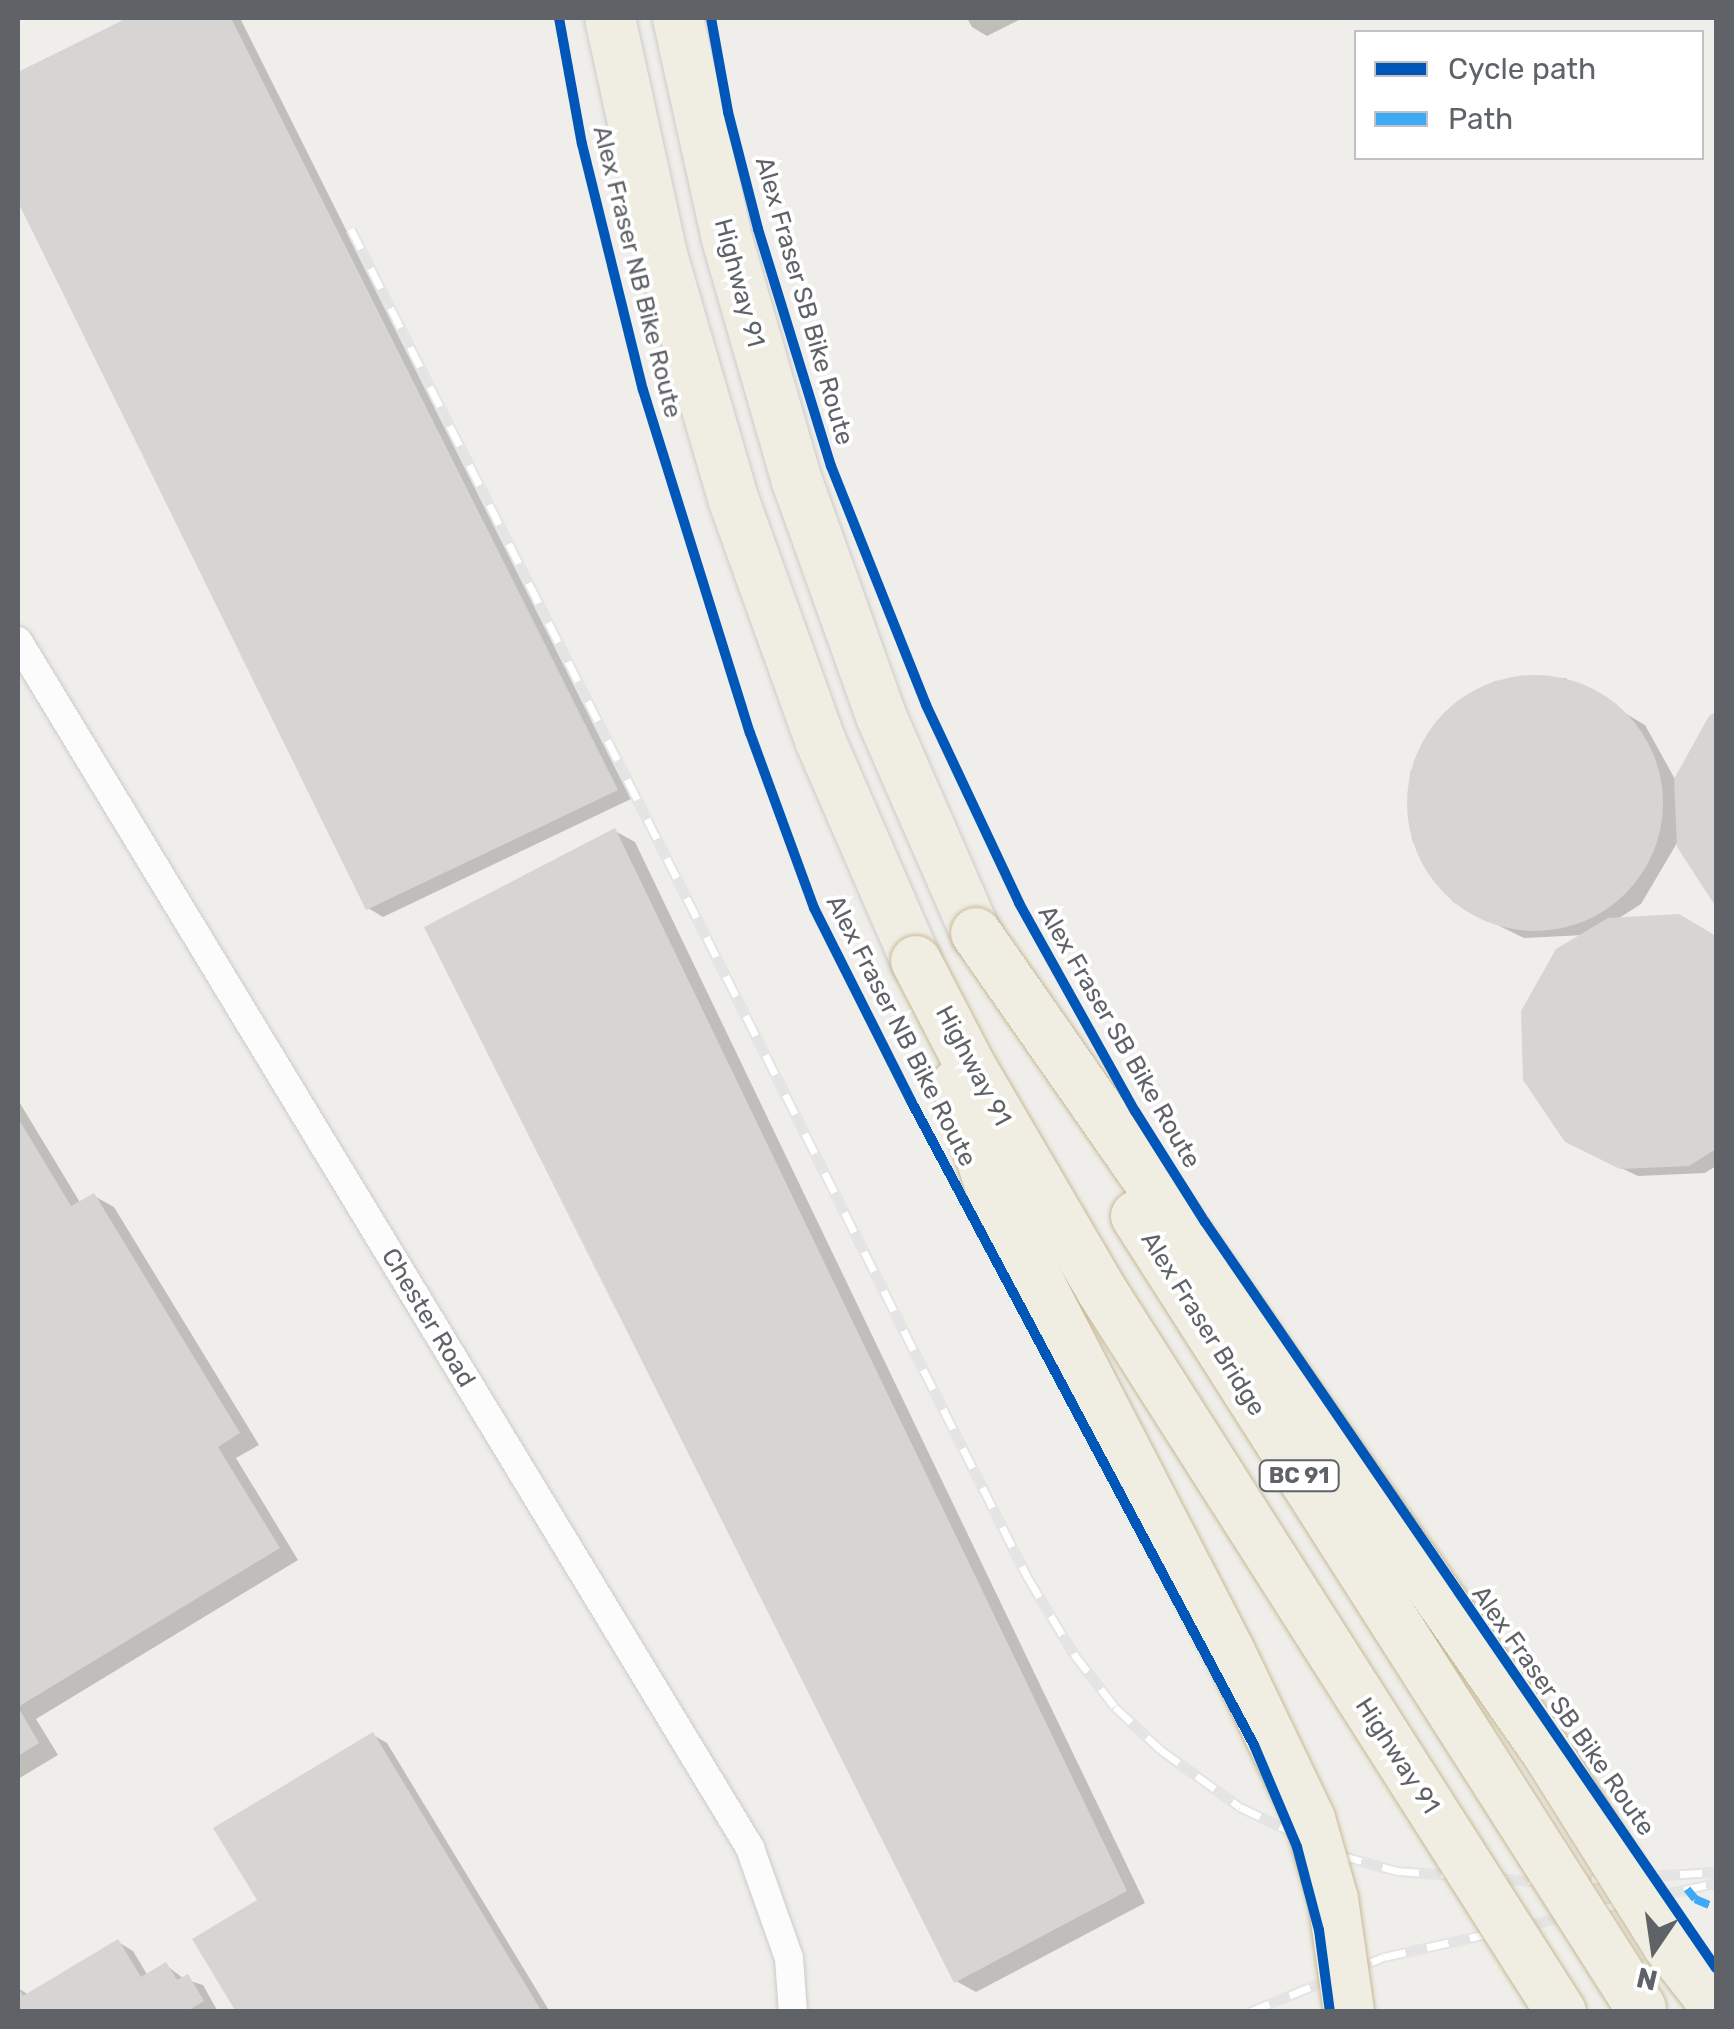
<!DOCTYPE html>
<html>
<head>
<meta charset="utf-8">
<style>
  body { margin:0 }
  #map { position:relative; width:1734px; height:2029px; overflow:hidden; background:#efeeea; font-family:Rubik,sans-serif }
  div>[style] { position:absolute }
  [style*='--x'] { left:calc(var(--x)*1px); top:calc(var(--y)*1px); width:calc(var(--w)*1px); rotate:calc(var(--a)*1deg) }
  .shadow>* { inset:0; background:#0003 }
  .building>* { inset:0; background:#d6d5d3 }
  .round { border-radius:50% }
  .roads { filter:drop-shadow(0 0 2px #cbcccc) drop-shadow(0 0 2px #cbcccc) }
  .street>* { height:28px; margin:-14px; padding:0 14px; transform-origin:14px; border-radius:14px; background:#fdfcfc }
  .highway>* { height:50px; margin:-25px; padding:0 25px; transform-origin:25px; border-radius:25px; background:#f0ede3 }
  .rail>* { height:11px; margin-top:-5.5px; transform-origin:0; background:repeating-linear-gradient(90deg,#fff 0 22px,#e4e4e4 0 44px); box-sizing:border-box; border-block:2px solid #e4e4e4 }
  .bridges { filter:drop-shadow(0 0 2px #c8b996) drop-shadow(0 0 2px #c8b996) }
  .highway-bridge>* { height:50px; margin:-25px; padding:0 25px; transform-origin:25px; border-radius:25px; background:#f0ede3 }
  .quiet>* { height:8px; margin-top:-4px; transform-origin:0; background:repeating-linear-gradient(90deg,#3fa9f5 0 15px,transparent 0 23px) }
  .cycleway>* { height:10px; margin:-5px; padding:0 5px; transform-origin:5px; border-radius:5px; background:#0057b8 }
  span { translate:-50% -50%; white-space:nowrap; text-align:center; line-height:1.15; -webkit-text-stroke:8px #fff; paint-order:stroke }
  .shield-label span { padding:2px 8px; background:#fff; border:2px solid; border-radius:8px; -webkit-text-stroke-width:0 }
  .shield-label { font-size:22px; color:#5f6368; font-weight:700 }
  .street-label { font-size:25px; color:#5f6368 }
  .frame { position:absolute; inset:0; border:20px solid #5f6368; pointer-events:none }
  .legend { position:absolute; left:1354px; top:30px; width:350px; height:130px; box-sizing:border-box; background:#fff; border:2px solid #bfc1c3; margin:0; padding:12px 18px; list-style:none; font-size:30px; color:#5f6368 }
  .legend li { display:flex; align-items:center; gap:20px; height:50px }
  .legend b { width:50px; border:2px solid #bfc1c3 }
  .north { position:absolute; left:1604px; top:1899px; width:100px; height:100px; -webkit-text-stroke:8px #fff; paint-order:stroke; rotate:193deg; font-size:28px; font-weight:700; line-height:40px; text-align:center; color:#5f6368 }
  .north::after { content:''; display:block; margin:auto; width:35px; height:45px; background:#5f6368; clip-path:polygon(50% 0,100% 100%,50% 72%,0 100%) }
</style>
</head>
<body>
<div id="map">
  <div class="shadow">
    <div style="clip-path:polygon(133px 18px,240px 18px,631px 799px,383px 917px,368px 908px,18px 198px,18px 75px)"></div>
    <div style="clip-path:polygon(967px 18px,1018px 18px,1019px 20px,987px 36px,972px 27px)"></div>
    <div style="clip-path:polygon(1565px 678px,1645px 725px,1676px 781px,1716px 715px,1716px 903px,1677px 843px,1641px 904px,1616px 920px,1679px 917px,1716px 939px,1716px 1166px,1705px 1173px,1638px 1176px,1582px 1149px,1584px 935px,1524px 938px,1469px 911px,1453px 902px,1412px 840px,1410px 773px,1444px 713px,1495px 681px)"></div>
    <div style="clip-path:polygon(615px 831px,635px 842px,1145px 1903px,976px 1992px,956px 1981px)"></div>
    <div style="clip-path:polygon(18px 1100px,81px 1204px,94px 1196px,114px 1207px,259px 1445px,236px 1458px,298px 1560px,36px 1719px,58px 1755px,18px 1779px)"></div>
    <div style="clip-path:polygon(373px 1735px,387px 1743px,550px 2012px,239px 2012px,260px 1901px)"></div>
    <div style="clip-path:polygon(118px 1942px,133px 1951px,148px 1976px,166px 1965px,184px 1979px,203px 1985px,217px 2010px,18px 2012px,18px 1988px,29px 1995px)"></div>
  </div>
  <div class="building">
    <div style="clip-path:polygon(127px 18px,231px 18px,618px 790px,366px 910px,18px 202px,18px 72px)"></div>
    <div class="round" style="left:1407px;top:675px;width:256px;height:256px"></div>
    <div style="clip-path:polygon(1716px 712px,1716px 907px,1677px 847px,1674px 779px,1709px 716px)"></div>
    <div style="clip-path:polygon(615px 828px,1127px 1891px,954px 1983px,424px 927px)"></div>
    <div style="clip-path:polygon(1679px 914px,1716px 936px,1716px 1149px,1689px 1166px,1620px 1169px,1565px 1142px,1523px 1080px,1521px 1011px,1556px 949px,1608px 918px)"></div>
    <div style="clip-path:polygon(18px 1118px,71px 1206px,94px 1193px,240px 1433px,218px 1447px,280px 1548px,18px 1707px,39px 1743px,18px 1756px)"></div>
    <div style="clip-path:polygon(373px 1732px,542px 2012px,236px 2012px,192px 1939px,257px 1900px,213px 1828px)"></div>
    <div style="clip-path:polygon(118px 1939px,141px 1977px,166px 1962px,177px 1980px,188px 1974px,204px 2001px,186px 2012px,18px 2012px,18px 1987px,23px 1996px)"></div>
  </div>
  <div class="roads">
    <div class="street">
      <div style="--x:18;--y:641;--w:1412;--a:58.76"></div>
      <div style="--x:750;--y:1848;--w:117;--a:70.5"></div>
      <div style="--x:789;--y:1958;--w:54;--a:85.8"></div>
    </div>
    <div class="highway">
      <div style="--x:610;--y:18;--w:243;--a:77.6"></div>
      <div style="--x:662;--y:255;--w:256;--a:73.7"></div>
      <div style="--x:734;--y:501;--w:254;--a:70.2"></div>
      <div style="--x:820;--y:740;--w:241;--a:66.5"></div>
      <div style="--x:678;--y:18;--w:226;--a:77.5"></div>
      <div style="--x:727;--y:239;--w:252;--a:73.9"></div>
      <div style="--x:797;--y:481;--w:250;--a:70.3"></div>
      <div style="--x:881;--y:716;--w:237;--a:66.4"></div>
    </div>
  </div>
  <div class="rail">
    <div style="--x:351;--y:229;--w:1509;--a:63.35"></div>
    <div style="--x:1028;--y:1578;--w:89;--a:58.8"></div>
    <div style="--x:1074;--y:1654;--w:67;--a:52.3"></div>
    <div style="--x:1115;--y:1707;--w:63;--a:43.1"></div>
    <div style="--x:1161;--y:1750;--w:97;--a:35.8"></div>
    <div style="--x:1240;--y:1807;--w:111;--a:25.6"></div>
    <div style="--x:1340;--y:1855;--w:59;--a:15.7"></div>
    <div style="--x:1397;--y:1871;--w:151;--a:4.2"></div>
    <div style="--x:1548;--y:1882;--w:168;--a:-3.4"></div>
    <div style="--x:1249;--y:2012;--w:146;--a:-22.2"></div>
    <div style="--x:1384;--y:1957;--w:340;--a:-12.6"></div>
  </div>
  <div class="bridges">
    <div class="highway-bridge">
      <div style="--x:976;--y:933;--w:1001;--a:55.13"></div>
      <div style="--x:1548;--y:1754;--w:224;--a:57.9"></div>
      <div style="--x:1667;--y:1944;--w:76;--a:51.9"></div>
      <div style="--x:916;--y:961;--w:117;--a:62.6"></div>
      <div style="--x:970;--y:1065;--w:262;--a:59.7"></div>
      <div style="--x:1102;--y:1291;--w:855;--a:57.52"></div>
      <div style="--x:957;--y:1084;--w:113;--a:71.9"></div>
      <div style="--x:992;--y:1191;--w:517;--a:62.69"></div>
      <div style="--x:1229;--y:1650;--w:187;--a:64.4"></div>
      <div style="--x:1310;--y:1819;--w:83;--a:74"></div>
      <div style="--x:1333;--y:1899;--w:114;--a:81.9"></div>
      <div style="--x:1136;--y:1216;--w:939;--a:57.48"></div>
    </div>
  </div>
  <div class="quiet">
    <div style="--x:1687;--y:1889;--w:13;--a:51"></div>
    <div style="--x:1695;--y:1899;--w:23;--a:23"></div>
  </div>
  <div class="cycleway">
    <div style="--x:559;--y:18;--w:128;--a:79.7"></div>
    <div style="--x:582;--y:144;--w:253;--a:76.1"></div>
    <div style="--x:643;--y:390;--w:359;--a:72.7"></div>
    <div style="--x:750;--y:733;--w:186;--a:69.9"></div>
    <div style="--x:814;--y:908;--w:216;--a:63.3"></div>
    <div style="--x:911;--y:1101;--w:730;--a:61.96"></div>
    <div style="--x:1254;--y:1745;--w:111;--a:67.1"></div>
    <div style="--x:1297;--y:1847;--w:86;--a:75.2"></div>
    <div style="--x:1319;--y:1930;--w:83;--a:82.4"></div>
    <div style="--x:711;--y:18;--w:96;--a:79.7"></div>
    <div style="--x:728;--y:112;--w:121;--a:75.6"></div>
    <div style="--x:758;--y:229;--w:248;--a:72.9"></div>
    <div style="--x:831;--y:466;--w:257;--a:68.3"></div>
    <div style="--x:926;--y:705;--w:219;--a:64.8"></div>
    <div style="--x:1019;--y:903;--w:238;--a:60.9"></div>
    <div style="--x:1135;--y:1111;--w:131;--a:57.8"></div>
    <div style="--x:1205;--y:1222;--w:904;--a:55.59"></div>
  </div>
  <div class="shield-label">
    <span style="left:1299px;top:1476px">BC 91</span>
  </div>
  <div class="street-label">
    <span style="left:637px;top:272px;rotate:76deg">Alex Fraser NB Bike Route</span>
    <span style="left:739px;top:283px;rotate:75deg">Highway 91</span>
    <span style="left:804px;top:301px;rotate:74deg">Alex Fraser SB Bike Route</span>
    <span style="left:901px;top:1031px;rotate:63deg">Alex Fraser NB Bike Route</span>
    <span style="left:1119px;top:1037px;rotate:60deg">Alex Fraser SB Bike Route</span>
    <span style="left:973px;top:1066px;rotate:62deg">Highway 91</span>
    <span style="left:428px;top:1318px;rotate:59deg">Chester Road</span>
    <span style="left:1203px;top:1324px;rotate:58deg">Alex Fraser Bridge</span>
    <span style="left:1563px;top:1711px;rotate:55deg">Alex Fraser SB Bike Route</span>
    <span style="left:1397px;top:1756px;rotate:57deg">Highway 91</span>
  </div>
  <div class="frame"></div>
  <ul class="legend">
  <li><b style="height:12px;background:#0057b8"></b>Cycle path</li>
  <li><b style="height:12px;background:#3fa9f5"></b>Path</li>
  </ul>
  <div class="north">N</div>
</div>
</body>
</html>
